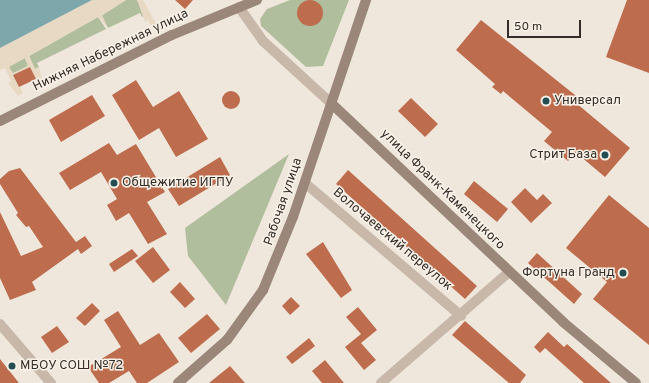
<!DOCTYPE html>
<html>
<head>
<meta charset="utf-8">
<style>
  body { margin:0 }
  #map { position:relative; width:649px; height:383px; overflow:hidden; background:#f0e7dc; font-family:Overpass,sans-serif }
  div>[style] { position:absolute }
  [style*='--x'] { left:calc(var(--x)*1px); top:calc(var(--y)*1px); width:calc(var(--w)*1px); rotate:calc(var(--a)*1deg) }
  .green>* { inset:0; background:#b1be9d }
  .plaza>* { inset:0; background:#e7d9c4 }
  .water>* { inset:0; background:#7da7ab }
  .building>* { inset:0; background:#bd6d4d }
  .round { border-radius:50% }
  .minor>* { height:10px; margin:-5px; padding:0 5px; transform-origin:5px; border-radius:5px; background:#c7b8a9 }
  .tertiary>* { height:10px; margin:-5px; padding:0 5px; transform-origin:5px; border-radius:5px; background:#c7b8a9 }
  .secondary>* { height:10px; margin:-5px; padding:0 5px; transform-origin:5px; border-radius:5px; background:#9a877a }
  .dots>* { width:11px; height:11px; translate:-50% -50%; box-sizing:border-box; border:2px solid #f8f1e8; border-radius:50% }
  span { translate:-50% -50%; white-space:nowrap; text-align:center; line-height:1.15; -webkit-text-stroke:3px #f8f1e8; paint-order:stroke }
  .street-label { font-size:13px; color:#342d28 }
  .poi-label { font-size:13px; color:#342d28 }
  .left { translate:0 -50%; text-align:left }
  .right { translate:-100% -50%; text-align:right }
  .scale { position:absolute; left:507px; top:20px; width:74px; height:18px; box-sizing:border-box; border:2px solid #342d28; border-top:0; padding-left:5px; font-size:12px; line-height:14px; white-space:nowrap; color:#342d28; -webkit-text-stroke:3px #f8f1e8; paint-order:stroke }
</style>
</head>
<body>
<div id="map">
  <div class="green">
    <div style="clip-path:polygon(126px 0,137px 0,145px 15px,142px 17px,140px 13px,108px 28px,101px 16px)"></div>
    <div style="clip-path:polygon(290px 0,349px 0,323px 66px,306px 67px,261px 26px,260px 19px,267px 9px)"></div>
    <div style="clip-path:polygon(98px 17px,106px 29px,37px 63px,39px 67px,35px 69px,29px 56px)"></div>
    <div style="clip-path:polygon(25px 58px,28px 66px,12px 74px,9px 66px)"></div>
    <div style="clip-path:polygon(289px 154px,226px 305px,188px 256px,185px 228px)"></div>
  </div>
  <div class="plaza">
    <div style="clip-path:polygon(evenodd,92px 0,126px 0,102px 15px,108px 28px,98px 17px,29px 56px,35px 69px,39px 67px,43px 84px,40px 86px,29px 67px,14px 75px,23px 93px,18px 96px,8px 83px,11px 81px,5px 68px,0 70px,0 48px,92px 0,25px 58px,28px 66px,13px 73px,9px 67px,25px 58px)"></div>
    <div style="clip-path:polygon(137px 0,143px 0,157px 25px,151px 27px,148px 20px,145px 22px)"></div>
  </div>
  <div class="water">
    <div style="clip-path:polygon(0 0,92px 0,0 48px)"></div>
  </div>
  <div class="building">
    <div style="clip-path:polygon(175px 0,193px 0,185px 9px)"></div>
    <div style="clip-path:polygon(627px 0,649px 0,649px 73px,606px 57px)"></div>
    <div class="round" style="left:297px;top:0;width:26px;height:26px"></div>
    <div style="clip-path:polygon(481px 20px,580px 99px,576px 103px,630px 148px,605px 177px,580px 156px,577px 159px,573px 155px,568px 161px,544px 141px,552px 132px,503px 91px,501px 94px,492px 87px,495px 84px,456px 50px)"></div>
    <div style="clip-path:polygon(30px 67px,36px 79px,19px 87px,13px 75px)"></div>
    <div style="clip-path:polygon(136px 80px,153px 107px,179px 91px,208px 139px,176px 157px,159px 128px,139px 140px,112px 95px)"></div>
    <div class="round" style="left:222px;top:91px;width:18px;height:18px"></div>
    <div style="clip-path:polygon(92px 95px,105px 116px,61px 142px,49px 120px)"></div>
    <div style="clip-path:polygon(411px 98px,438px 124px,425px 137px,398px 111px)"></div>
    <div style="clip-path:polygon(109px 143px,117px 155px,136px 144px,165px 192px,147px 202px,167px 234px,148px 244px,129px 213px,116px 221px,107px 205px,117px 199px,101px 172px,70px 190px,59px 173px)"></div>
    <div style="clip-path:polygon(220px 157px,230px 175px,179px 206px,168px 189px)"></div>
    <div style="clip-path:polygon(20px 168px,76px 242px,85px 236px,92px 246px,81px 254px,78px 249px,32px 282px,36px 290px,10px 300px,0 278px,0 212px,21px 256px,43px 247px,29px 226px,26px 227px,16px 215px,18px 213px,0 184px,0 179px,9px 171px)"></div>
    <div style="clip-path:polygon(348px 170px,477px 286px,465px 299px,336px 184px)"></div>
    <div style="clip-path:polygon(474px 181px,508px 209px,497px 222px,464px 194px)"></div>
    <div style="clip-path:polygon(525px 188px,537px 200px,543px 194px,552px 203px,531px 223px,511px 202px)"></div>
    <div style="clip-path:polygon(609px 195px,649px 228px,649px 345px,593px 299px,607px 282px,566px 248px)"></div>
    <div style="clip-path:polygon(323px 242px,352px 290px,341px 298px,306px 254px)"></div>
    <div style="clip-path:polygon(153px 247px,170px 270px,153px 283px,135px 261px)"></div>
    <div style="clip-path:polygon(132px 249px,138px 256px,114px 272px,109px 264px)"></div>
    <div style="clip-path:polygon(537px 253px,582px 294px,574px 304px,528px 263px)"></div>
    <div style="clip-path:polygon(180px 282px,195px 299px,185px 308px,170px 292px)"></div>
    <div style="clip-path:polygon(291px 297px,300px 306px,290px 315px,282px 306px)"></div>
    <div style="clip-path:polygon(92px 303px,100px 311px,85px 326px,76px 318px)"></div>
    <div style="clip-path:polygon(358px 307px,377px 330px,361px 343px,376px 360px,364px 370px,345px 347px,361px 334px,346px 317px)"></div>
    <div style="clip-path:polygon(118px 311px,140px 345px,159px 333px,179px 362px,147px 383px,137px 383px,129px 371px,109px 383px,99px 383px,88px 367px,121px 347px,104px 320px)"></div>
    <div style="clip-path:polygon(207px 314px,220px 329px,191px 353px,178px 338px)"></div>
    <div style="clip-path:polygon(465px 321px,526px 375px,520px 383px,509px 383px,452px 335px)"></div>
    <div style="clip-path:polygon(57px 326px,69px 342px,52px 353px,41px 337px)"></div>
    <div style="clip-path:polygon(548px 332px,564px 347px,567px 344px,611px 383px,584px 383px,545px 348px,540px 353px,534px 347px)"></div>
    <div style="clip-path:polygon(309px 338px,315px 346px,292px 364px,286px 357px)"></div>
    <div style="clip-path:polygon(0 359px,19px 383px,0 383px)"></div>
    <div style="clip-path:polygon(325px 360px,344px 383px,322px 383px,312px 371px)"></div>
    <div style="clip-path:polygon(230px 366px,245px 383px,209px 383px)"></div>
  </div>
  <div class="minor">
    <div style="--x:239;--y:7;--w:42;--a:54.8"></div>
    <div style="--x:263;--y:41;--w:93;--a:42.4"></div>
    <div style="--x:305;--y:183;--w:205;--a:40.4"></div>
    <div style="--x:381;--y:383;--w:169;--a:-40.9"></div>
  </div>
  <div class="tertiary">
    <div style="--x:0;--y:324;--w:78;--a:49.2"></div>
  </div>
  <div class="secondary">
    <div style="--x:332;--y:104;--w:318;--a:43.3"></div>
    <div style="--x:563;--y:322;--w:95;--a:39.9"></div>
    <div style="--x:0;--y:121;--w:192;--a:-26.6"></div>
    <div style="--x:172;--y:35;--w:92;--a:-22.4"></div>
    <div style="--x:178;--y:383;--w:65;--a:-41.3"></div>
    <div style="--x:227;--y:340;--w:62;--a:-54.2"></div>
    <div style="--x:263;--y:290;--w:79;--a:-67.7"></div>
    <div style="--x:293;--y:217;--w:229;--a:-71.4"></div>
  </div>
  <div class="dots">
    <div style="left:546px;top:101px;background:#214d53"></div>
    <div style="left:605px;top:155px;background:#214d53"></div>
    <div style="left:114px;top:183px;background:#214d53"></div>
    <div style="left:623px;top:273px;background:#214d53"></div>
    <div style="left:12px;top:366px;background:#214d53"></div>
  </div>
  <div class="street-label">
    <span style="left:111px;top:51px;rotate:-26deg">Нижняя Набережная улица</span>
    <span style="left:442px;top:190px;rotate:44deg">улица Франк-Каменецкого</span>
    <span style="left:284px;top:202px;rotate:-71deg">Рабочая улица</span>
    <span style="left:392px;top:240px;rotate:40deg">Волочаевский переулок</span>
  </div>
  <div class="poi-label">
    <span class="left" style="left:554px;top:101px">Универсал</span>
    <span class="right" style="left:597px;top:155px">Стрит База</span>
    <span class="left" style="left:122px;top:183px">Общежитие ИГПУ</span>
    <span class="right" style="left:615px;top:273px">Фортуна Гранд</span>
    <span class="left" style="left:20px;top:366px">МБОУ СОШ №72</span>
  </div>
  <div class="scale">50 m</div>
</div>
</body>
</html>
